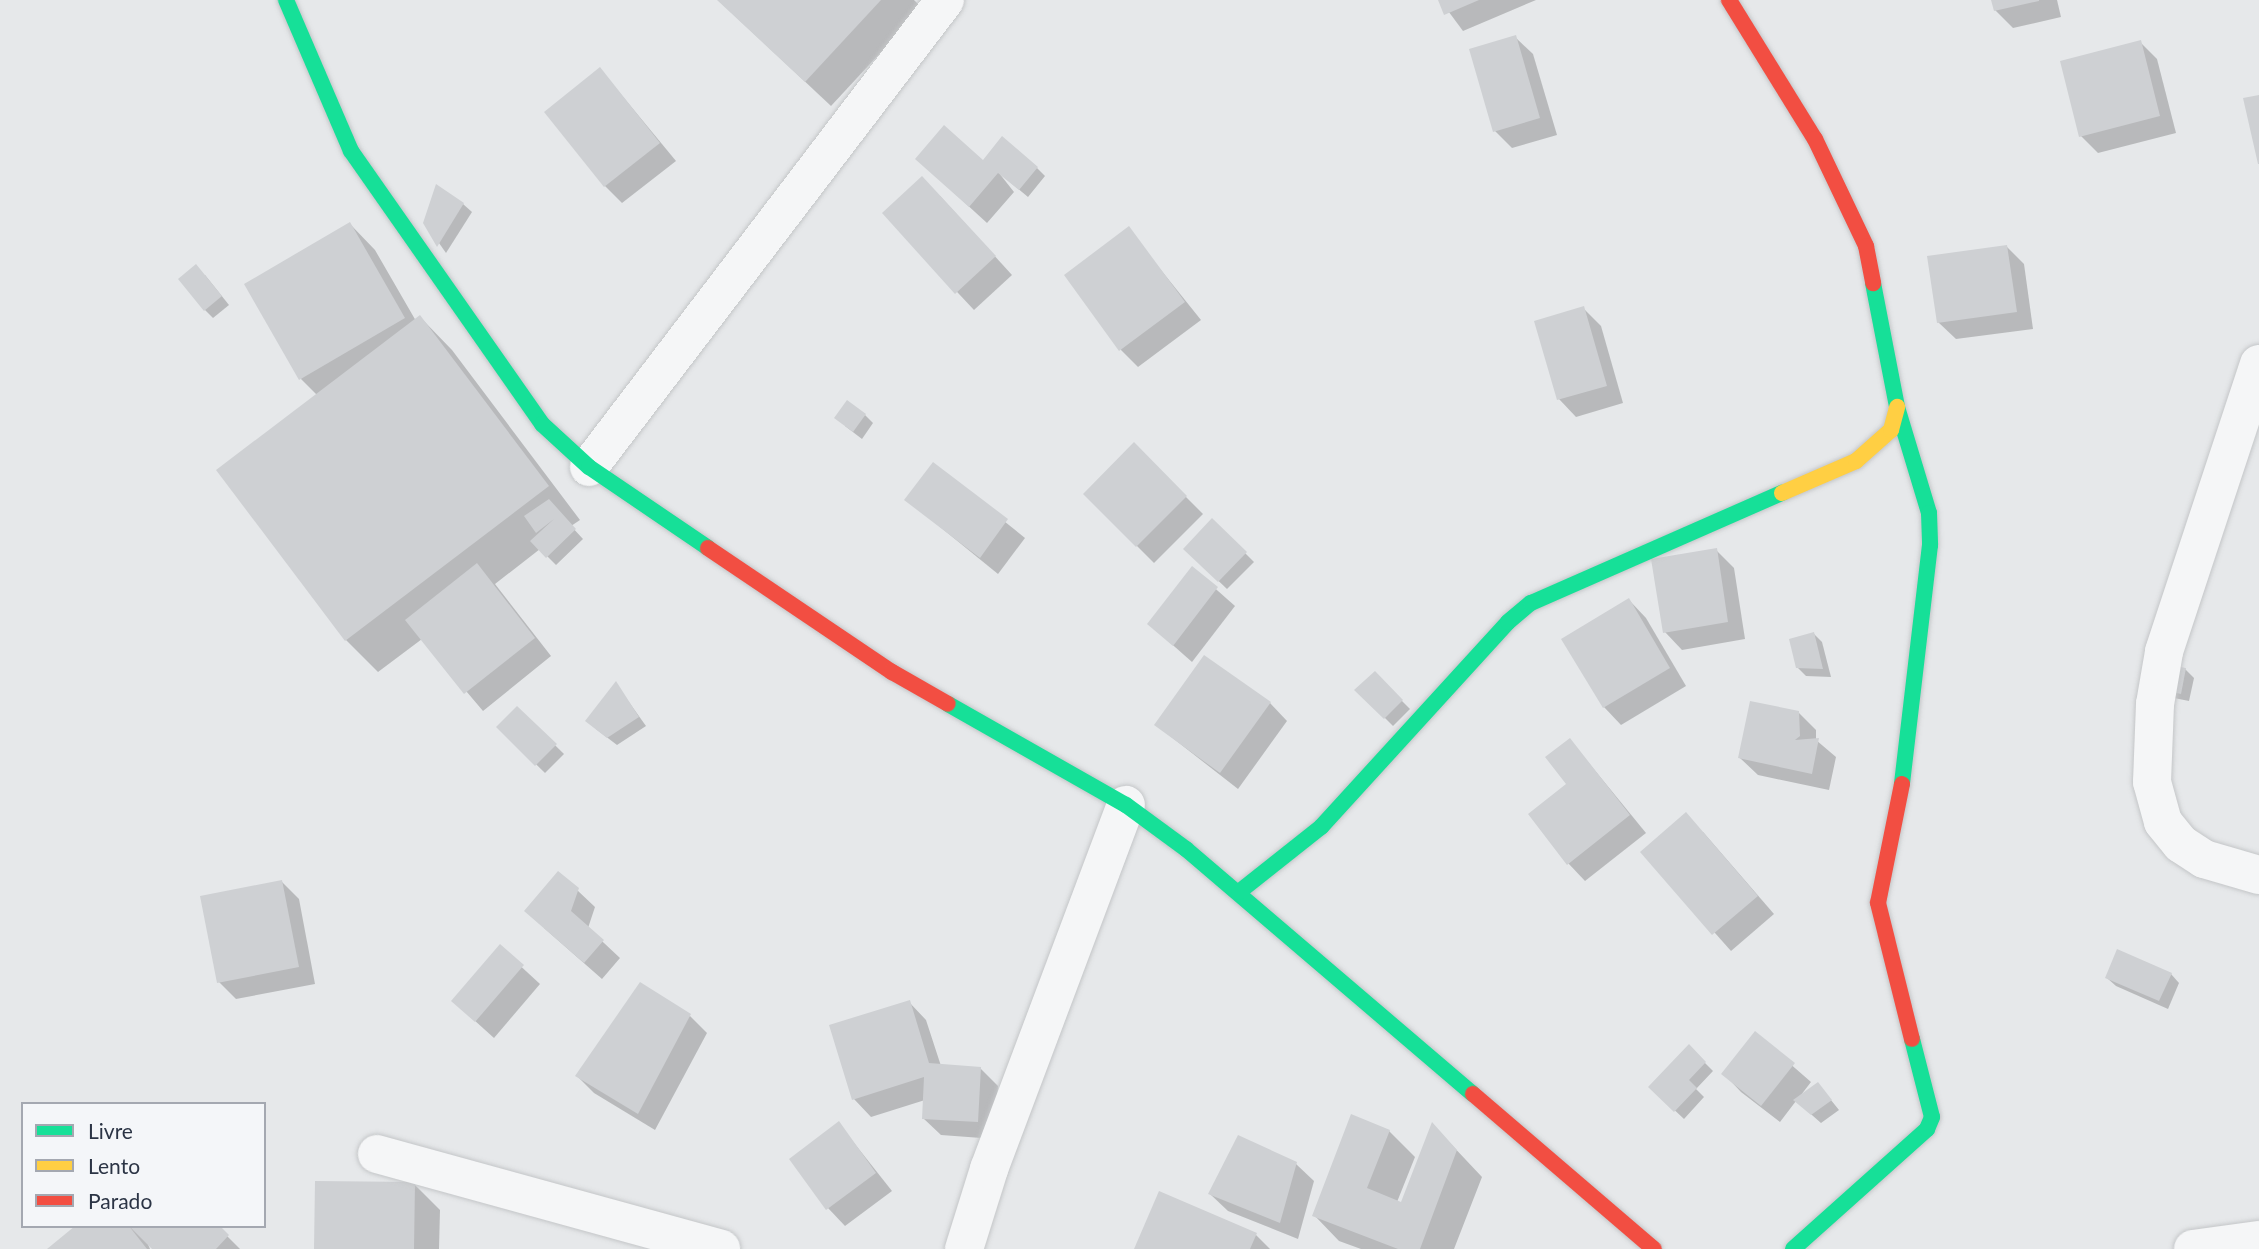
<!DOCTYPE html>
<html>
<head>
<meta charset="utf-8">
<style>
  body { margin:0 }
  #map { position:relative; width:2259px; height:1249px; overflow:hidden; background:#e6e8ea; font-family:Lato,sans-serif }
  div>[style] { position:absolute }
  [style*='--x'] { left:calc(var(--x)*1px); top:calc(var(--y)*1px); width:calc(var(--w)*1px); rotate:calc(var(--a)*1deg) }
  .shadow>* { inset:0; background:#0003 }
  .building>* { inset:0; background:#ced0d3 }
  .roads { filter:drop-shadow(0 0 2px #c4c6c8) drop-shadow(0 0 2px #c4c6c8) }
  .street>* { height:38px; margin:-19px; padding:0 19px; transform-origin:19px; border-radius:19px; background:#f5f6f7 }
  .fast>* { height:16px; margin:-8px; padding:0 8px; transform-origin:8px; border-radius:8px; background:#16e098 }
  .slow>* { height:16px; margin:-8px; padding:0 8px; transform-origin:8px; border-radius:8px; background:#ffcf43 }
  .jam>* { height:16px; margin:-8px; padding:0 8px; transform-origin:8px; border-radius:8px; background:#f24e42 }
  span { translate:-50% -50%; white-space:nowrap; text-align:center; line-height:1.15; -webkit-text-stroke:5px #f4f6f9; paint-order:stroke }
  .legend { position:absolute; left:21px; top:1102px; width:245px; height:126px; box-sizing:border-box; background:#f4f6f9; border:2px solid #a4a8b1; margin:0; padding:9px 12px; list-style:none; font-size:21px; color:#2b3445 }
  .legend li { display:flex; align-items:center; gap:14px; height:35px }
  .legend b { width:35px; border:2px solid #a4a8b1 }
</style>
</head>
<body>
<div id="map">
  <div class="shadow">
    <div style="clip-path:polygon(718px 0,914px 0,922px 8px,831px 106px)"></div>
    <div style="clip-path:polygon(1440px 0,1536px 0,1463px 31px)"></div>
    <div style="clip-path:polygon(1993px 0,2057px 0,2061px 17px,2013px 28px,1995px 10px)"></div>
    <div style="clip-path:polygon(1515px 37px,1533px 54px,1557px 135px,1512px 148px,1495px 131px)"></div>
    <div style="clip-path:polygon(2140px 42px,2157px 59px,2176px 133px,2098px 153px,2081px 136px)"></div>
    <div style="clip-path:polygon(600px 69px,676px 161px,622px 203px,605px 186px)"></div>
    <div style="clip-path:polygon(917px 159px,1037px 168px,1045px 176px,1028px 197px,999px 173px,1014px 192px,987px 223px)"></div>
    <div style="clip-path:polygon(940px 196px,1012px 275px,974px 310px,884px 214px)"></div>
    <div style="clip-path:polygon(463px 204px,472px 212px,446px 253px,425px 223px)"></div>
    <div style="clip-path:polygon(350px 224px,375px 250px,416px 321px,420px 317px,452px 350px,580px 520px,571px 526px,583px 539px,556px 565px,540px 549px,495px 584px,551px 656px,483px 711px,422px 639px,378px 672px,346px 640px,317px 395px,301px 379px)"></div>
    <div style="clip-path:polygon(1128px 229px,1201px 320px,1138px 367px,1121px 350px)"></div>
    <div style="clip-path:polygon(2007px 247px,2024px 264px,2033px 329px,1956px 339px,1938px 322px)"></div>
    <div style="clip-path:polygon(205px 275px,229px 305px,213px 318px,205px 310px)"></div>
    <div style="clip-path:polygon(1583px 308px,1601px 326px,1623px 403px,1576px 417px,1559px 399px)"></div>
    <div style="clip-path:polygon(865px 415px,873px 423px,862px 439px,845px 426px)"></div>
    <div style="clip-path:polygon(1134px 445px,1203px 514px,1154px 563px,1085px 494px)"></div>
    <div style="clip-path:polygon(933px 464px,1025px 538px,998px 574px,907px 500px)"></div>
    <div style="clip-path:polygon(1213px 521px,1254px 562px,1227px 589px,1185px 549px)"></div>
    <div style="clip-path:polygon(1716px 550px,1734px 568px,1745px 639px,1682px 650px,1665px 632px)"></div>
    <div style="clip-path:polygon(1192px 568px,1235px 606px,1192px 662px,1149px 624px)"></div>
    <div style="clip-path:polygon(1629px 600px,1646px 618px,1686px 686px,1621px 725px,1604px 707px)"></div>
    <div style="clip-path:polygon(1814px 634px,1822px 642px,1831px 677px,1806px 676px,1797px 667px)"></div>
    <div style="clip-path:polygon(2185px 669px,2194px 678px,2189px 701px,2174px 698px)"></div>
    <div style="clip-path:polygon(1374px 673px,1410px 709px,1393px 726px,1357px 690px)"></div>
    <div style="clip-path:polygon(616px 684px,646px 726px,617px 745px,596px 729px)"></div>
    <div style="clip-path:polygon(1270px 703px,1287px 721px,1238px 789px,1156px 725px)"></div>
    <div style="clip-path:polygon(517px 708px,564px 754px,545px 773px,498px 727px)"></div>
    <div style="clip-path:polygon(1798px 712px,1816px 730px,1816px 740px,1836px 757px,1829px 790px,1758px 775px,1740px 758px)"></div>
    <div style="clip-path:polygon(1570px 740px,1646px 833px,1585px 881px,1568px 863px)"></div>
    <div style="clip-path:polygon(1703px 832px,1774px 914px,1731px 951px,1643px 852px)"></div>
    <div style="clip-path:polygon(282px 882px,299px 899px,315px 984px,236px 999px,219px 982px)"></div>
    <div style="clip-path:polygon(577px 890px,595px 907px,588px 928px,620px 958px,602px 979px,544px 928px)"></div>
    <div style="clip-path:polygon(500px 947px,540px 984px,494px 1038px,453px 1001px)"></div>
    <div style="clip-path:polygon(2171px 974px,2179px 983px,2168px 1009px,2116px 986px,2107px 978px)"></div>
    <div style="clip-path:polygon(909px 1002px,926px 1020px,941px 1066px,980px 1068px,998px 1086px,995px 1139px,941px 1135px,923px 1118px,925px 1100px,871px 1117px,854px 1099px)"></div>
    <div style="clip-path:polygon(690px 1016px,707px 1033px,655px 1130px,594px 1093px,577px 1076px)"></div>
    <div style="clip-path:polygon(1756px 1034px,1811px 1082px,1801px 1095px,1818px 1084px,1839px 1110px,1821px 1123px,1796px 1101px,1780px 1122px,1741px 1092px,1724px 1074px)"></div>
    <div style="clip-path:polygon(1689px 1047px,1713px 1071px,1696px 1089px,1704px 1097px,1684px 1119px,1650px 1087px)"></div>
    <div style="clip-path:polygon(839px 1124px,892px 1191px,845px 1226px,828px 1208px)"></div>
    <div style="clip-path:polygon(1433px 1125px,1482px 1177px,1454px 1249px,1361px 1249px,1339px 1241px,1314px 1215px,1389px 1131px,1415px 1157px,1397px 1202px,1402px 1204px)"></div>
    <div style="clip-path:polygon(1296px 1164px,1314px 1181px,1298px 1239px,1228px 1211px,1210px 1194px)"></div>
    <div style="clip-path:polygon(414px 1184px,440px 1210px,439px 1249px,316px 1249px)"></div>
    <div style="clip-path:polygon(78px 1226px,217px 1226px,240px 1249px,154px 1249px,147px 1242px,150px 1249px,49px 1249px)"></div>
    <div style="clip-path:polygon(1256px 1235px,1270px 1249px,1136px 1249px)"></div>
  </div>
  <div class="building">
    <div style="clip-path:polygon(717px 0,881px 0,805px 82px)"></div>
    <div style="clip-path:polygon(1438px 0,1479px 0,1444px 15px)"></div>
    <div style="clip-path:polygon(1991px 0,2039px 0,2039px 1px,1994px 11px)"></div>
    <div style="clip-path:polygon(1516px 35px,1540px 118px,1493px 132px,1469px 49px)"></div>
    <div style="clip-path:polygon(2141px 40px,2160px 116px,2079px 137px,2060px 61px)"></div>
    <div style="clip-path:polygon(600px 67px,660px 143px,604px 187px,544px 112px)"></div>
    <div style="clip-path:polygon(2259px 95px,2259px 164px,2258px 164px,2243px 98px)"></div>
    <div style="clip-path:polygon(944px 125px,983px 160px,1002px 136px,1038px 167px,1019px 190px,998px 173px,969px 207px,915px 159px)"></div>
    <div style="clip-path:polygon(922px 176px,996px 256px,955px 294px,882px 213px)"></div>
    <div style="clip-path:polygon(436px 184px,464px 203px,437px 247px,423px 223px)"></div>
    <div style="clip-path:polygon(350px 222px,405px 318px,299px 380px,244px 284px)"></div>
    <div style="clip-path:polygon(1129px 226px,1185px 302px,1119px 351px,1064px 275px)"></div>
    <div style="clip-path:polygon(2007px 245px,2017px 312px,1937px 323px,1927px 256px)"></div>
    <div style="clip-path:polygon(196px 264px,222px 296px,204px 311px,178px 279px)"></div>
    <div style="clip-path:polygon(1584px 306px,1607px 386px,1557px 400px,1534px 321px)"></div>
    <div style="clip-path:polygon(420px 315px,549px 486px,345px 641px,216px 470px)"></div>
    <div style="clip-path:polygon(847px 400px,866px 414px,853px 432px,834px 418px)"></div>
    <div style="clip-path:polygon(1134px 442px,1187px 496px,1136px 547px,1083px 494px)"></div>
    <div style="clip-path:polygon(933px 462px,1008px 519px,980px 558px,904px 500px)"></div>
    <div style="clip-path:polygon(549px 499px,576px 529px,546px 558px,530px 541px,554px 519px,536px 533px,524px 516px)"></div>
    <div style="clip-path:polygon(1212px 518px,1247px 552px,1218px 582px,1183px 549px)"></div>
    <div style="clip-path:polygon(1717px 548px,1728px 622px,1663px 633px,1651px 559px)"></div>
    <div style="clip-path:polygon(477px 563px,535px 638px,464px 694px,405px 620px)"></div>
    <div style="clip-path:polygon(1192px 566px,1218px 587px,1173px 646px,1147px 624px)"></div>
    <div style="clip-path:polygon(1629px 598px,1670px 668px,1603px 708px,1561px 639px)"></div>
    <div style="clip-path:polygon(1814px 632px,1823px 669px,1796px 668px,1789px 639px)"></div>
    <div style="clip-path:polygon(1204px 655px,1271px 702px,1220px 773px,1154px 725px)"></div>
    <div style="clip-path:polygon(2168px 665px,2186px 668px,2181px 694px,2163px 690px)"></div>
    <div style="clip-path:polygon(1375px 671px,1403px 700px,1384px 719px,1354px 690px)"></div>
    <div style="clip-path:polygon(616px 681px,639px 717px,607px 738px,585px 721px)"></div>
    <div style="clip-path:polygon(1750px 701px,1799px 711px,1800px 736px,1795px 740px,1819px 738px,1812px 774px,1738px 758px)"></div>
    <div style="clip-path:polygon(517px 706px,557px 744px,535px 766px,496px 727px)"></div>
    <div style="clip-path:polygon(1570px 738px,1630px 815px,1567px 865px,1528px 814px,1566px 784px,1545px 757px)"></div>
    <div style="clip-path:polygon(1686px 812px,1758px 896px,1712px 935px,1640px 852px)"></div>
    <div style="clip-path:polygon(558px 871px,579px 888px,571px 911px,604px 940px,584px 963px,524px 911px)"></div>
    <div style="clip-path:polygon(282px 880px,299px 967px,217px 983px,200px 896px)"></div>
    <div style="clip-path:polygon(500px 944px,524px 965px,475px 1022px,451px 1001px)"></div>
    <div style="clip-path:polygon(2117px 949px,2172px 973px,2159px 1001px,2105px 978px)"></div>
    <div style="clip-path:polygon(640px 982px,691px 1014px,638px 1114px,575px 1076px)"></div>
    <div style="clip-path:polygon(910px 1000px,929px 1063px,981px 1067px,978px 1122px,922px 1119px,924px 1077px,852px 1100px,829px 1025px)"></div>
    <div style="clip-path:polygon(1755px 1031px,1795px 1063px,1761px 1106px,1721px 1074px)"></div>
    <div style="clip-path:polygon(1689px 1044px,1706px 1062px,1689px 1080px,1697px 1088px,1674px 1112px,1648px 1087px)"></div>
    <div style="clip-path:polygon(1818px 1082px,1832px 1100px,1811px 1115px,1793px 1100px)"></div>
    <div style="clip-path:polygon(1351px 1114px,1390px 1130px,1367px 1188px,1401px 1202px,1432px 1122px,1457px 1150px,1420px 1249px,1398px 1249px,1312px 1216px)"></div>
    <div style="clip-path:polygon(839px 1121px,876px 1173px,826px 1210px,789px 1159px)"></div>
    <div style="clip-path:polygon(1238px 1135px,1297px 1162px,1280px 1223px,1208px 1194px)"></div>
    <div style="clip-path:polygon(315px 1181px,415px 1182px,414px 1249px,314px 1249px)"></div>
    <div style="clip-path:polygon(1159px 1191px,1257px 1233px,1250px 1249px,1134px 1249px)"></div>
    <div style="clip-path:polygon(75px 1226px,129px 1226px,147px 1249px,47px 1249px)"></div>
    <div style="clip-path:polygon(129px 1226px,220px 1226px,229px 1235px,216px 1249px,152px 1249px)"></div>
  </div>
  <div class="roads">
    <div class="street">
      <div style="--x:2259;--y:364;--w:303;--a:108.3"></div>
      <div style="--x:2164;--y:652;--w:53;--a:99.8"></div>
      <div style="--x:2155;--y:704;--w:78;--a:92.2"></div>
      <div style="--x:2152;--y:782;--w:41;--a:74.6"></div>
      <div style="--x:2163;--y:822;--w:28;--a:51"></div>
      <div style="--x:2181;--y:844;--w:27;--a:33"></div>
      <div style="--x:2204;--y:859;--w:57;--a:16.2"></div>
      <div style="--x:589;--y:467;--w:587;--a:-52.68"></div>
      <div style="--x:377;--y:1154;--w:357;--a:15.4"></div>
      <div style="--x:964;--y:1249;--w:84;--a:-72.6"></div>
      <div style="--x:989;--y:1169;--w:389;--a:-69.4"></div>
      <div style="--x:2193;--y:1249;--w:67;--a:-7.8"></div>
    </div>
    <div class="fast">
      <div style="--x:286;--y:0;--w:164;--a:66.7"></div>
      <div style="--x:351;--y:151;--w:333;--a:55"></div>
      <div style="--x:542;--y:424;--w:64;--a:42.5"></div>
      <div style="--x:589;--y:467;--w:144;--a:34.2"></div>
      <div style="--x:1873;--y:283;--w:126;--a:79"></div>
      <div style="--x:1897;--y:407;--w:111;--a:73.2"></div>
      <div style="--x:1929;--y:513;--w:32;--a:88"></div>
      <div style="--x:1930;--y:545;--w:241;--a:96.7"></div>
      <div style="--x:948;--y:704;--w:205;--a:29.6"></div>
      <div style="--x:1126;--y:805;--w:74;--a:36.3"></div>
      <div style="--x:1186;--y:849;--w:377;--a:40.5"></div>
      <div style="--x:1239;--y:892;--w:105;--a:-38.4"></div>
      <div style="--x:1321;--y:827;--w:277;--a:-47.6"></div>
      <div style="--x:1508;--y:622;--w:30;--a:-40"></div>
      <div style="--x:1531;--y:603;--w:274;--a:-23.7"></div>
      <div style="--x:1793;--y:1249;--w:180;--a:-41.8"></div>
      <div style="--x:1927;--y:1129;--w:13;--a:-67"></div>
      <div style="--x:1932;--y:1117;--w:81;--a:-104.4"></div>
    </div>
    <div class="slow">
      <div style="--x:1782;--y:493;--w:81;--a:-23.4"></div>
      <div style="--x:1856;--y:461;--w:47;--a:-41.5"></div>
      <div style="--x:1891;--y:430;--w:24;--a:-75"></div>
    </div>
    <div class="jam">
      <div style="--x:1729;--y:0;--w:163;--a:58.3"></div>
      <div style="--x:1815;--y:139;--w:119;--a:64.5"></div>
      <div style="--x:1866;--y:246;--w:38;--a:79"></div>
      <div style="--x:708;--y:548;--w:222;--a:34"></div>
      <div style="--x:892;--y:672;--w:64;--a:29.7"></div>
      <div style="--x:1902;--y:784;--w:121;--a:101.4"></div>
      <div style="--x:1878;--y:903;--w:140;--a:76"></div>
      <div style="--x:1473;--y:1094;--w:238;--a:40.6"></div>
    </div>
  </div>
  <ul class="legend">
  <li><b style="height:9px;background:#16e098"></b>Livre</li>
  <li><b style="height:9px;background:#ffcf43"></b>Lento</li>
  <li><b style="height:9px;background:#f24e42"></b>Parado</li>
  </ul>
</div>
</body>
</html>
